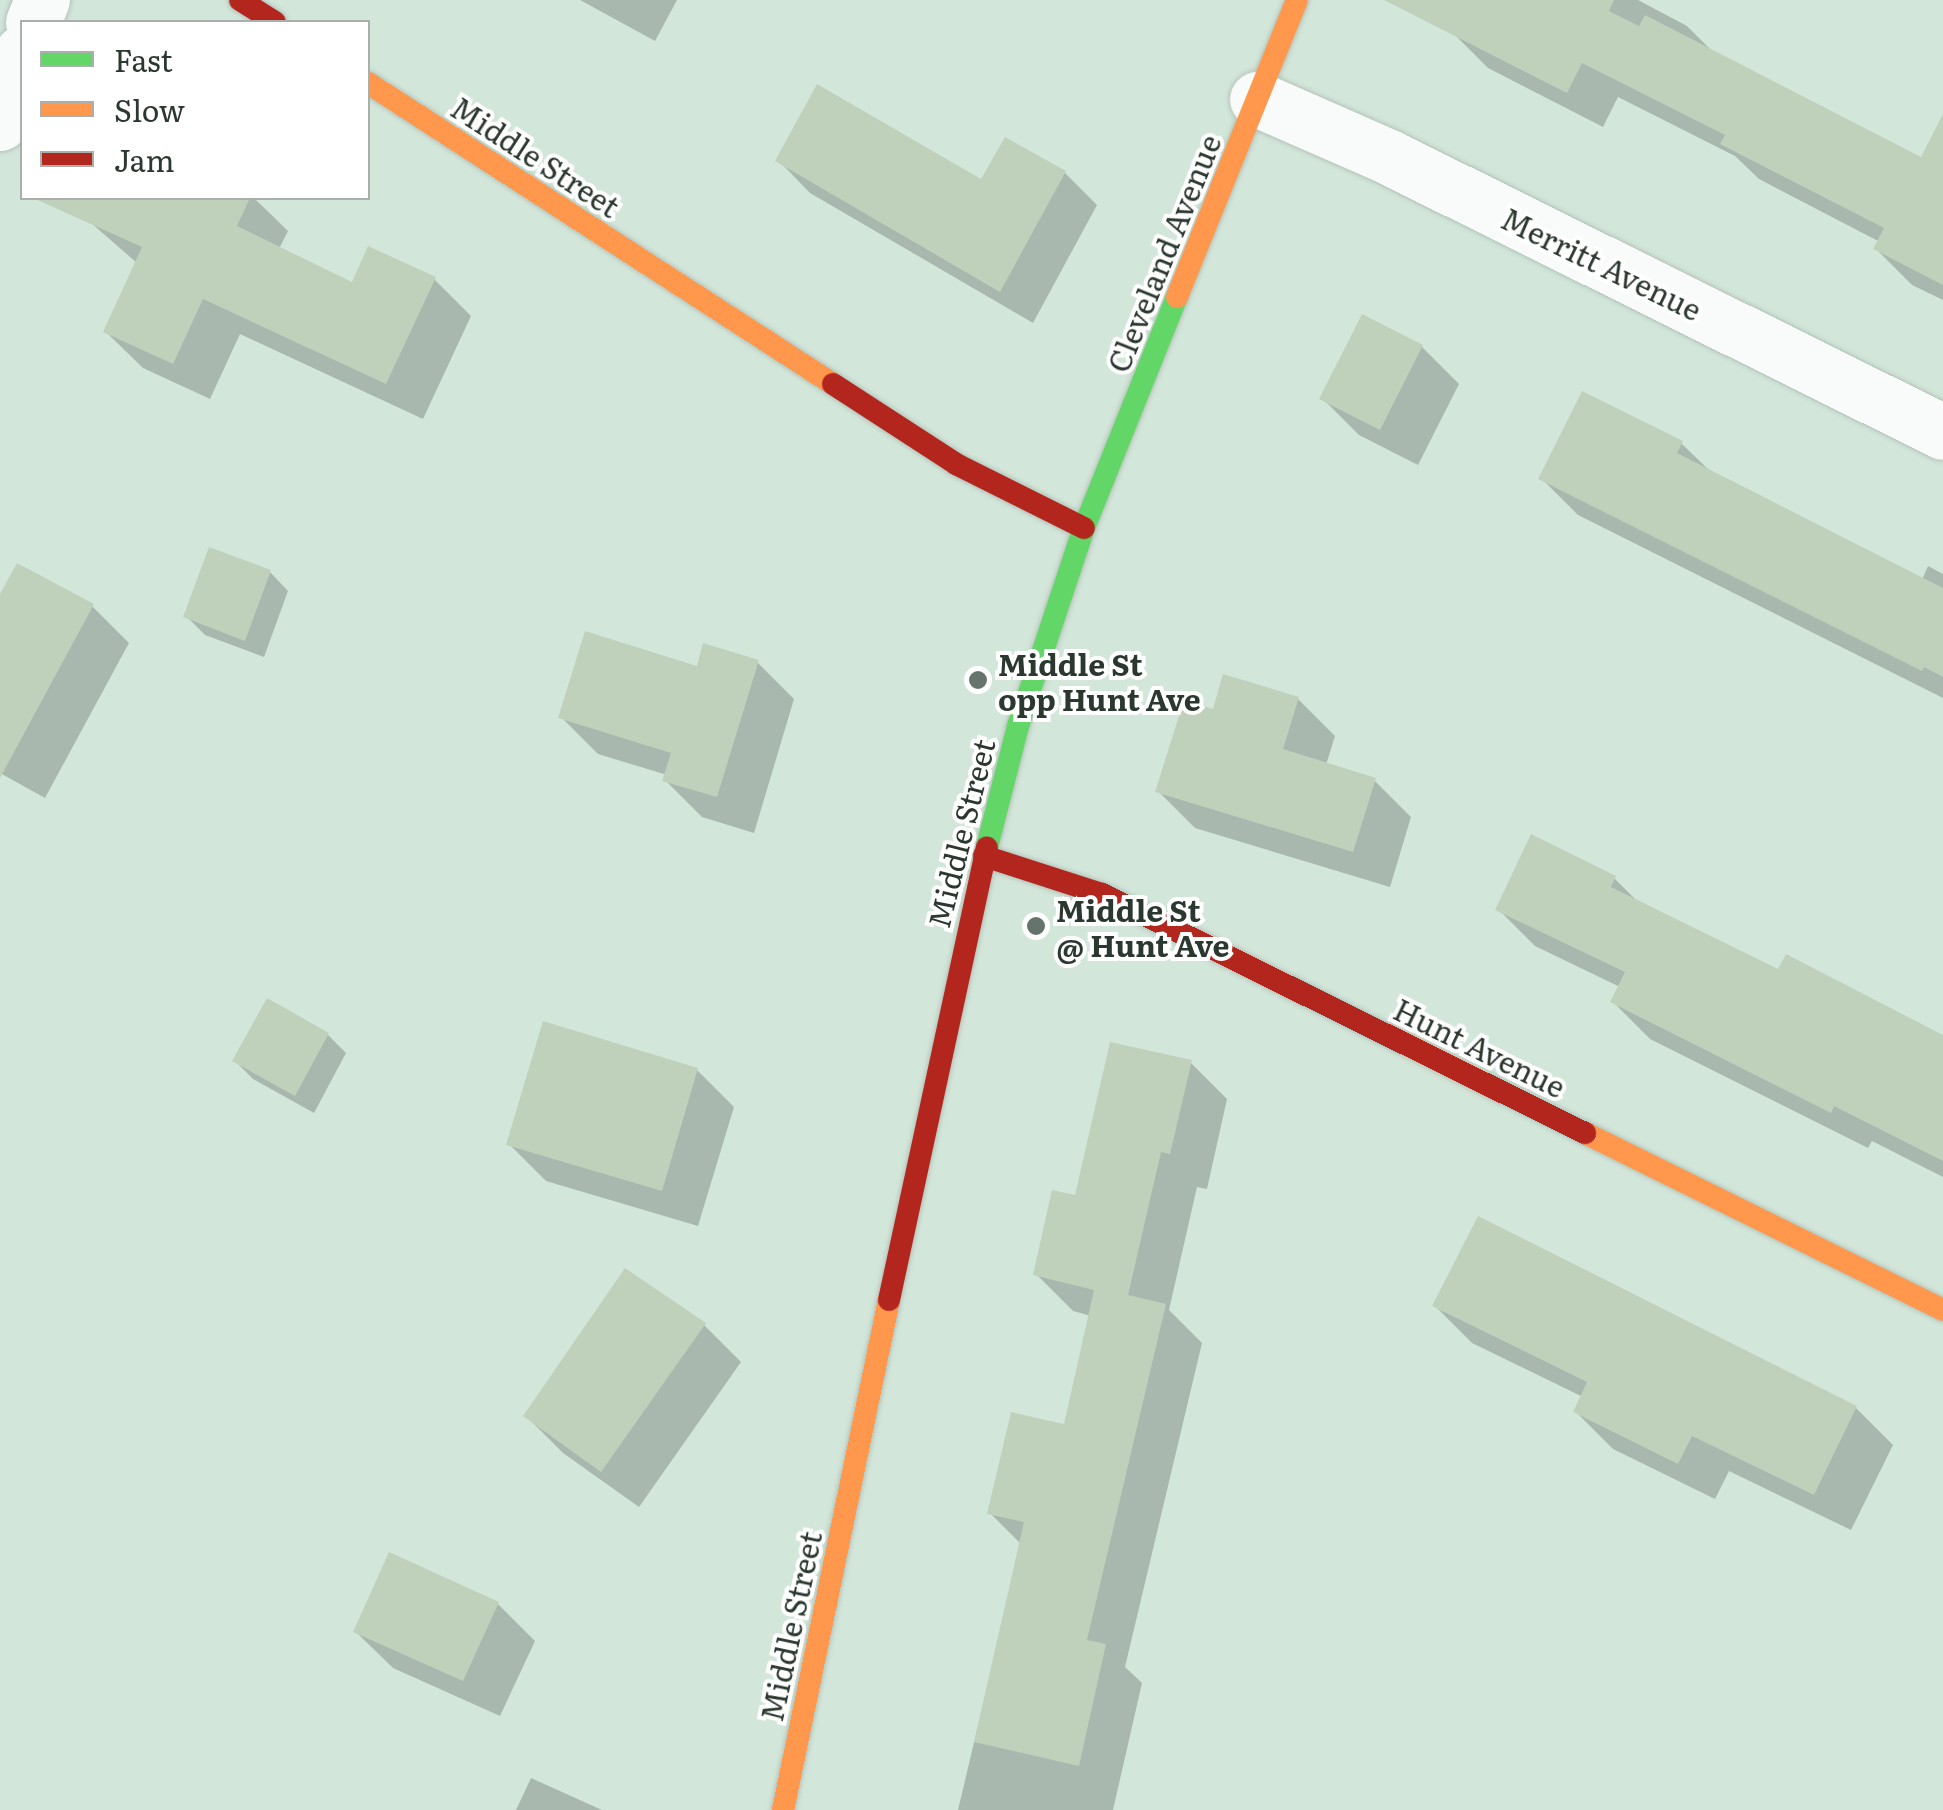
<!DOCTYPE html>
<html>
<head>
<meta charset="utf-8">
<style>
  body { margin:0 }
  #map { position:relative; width:1943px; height:1810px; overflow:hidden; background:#d3e6da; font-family:Literata,serif }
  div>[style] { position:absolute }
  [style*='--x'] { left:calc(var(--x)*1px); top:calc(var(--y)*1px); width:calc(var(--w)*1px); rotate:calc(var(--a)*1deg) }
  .shadow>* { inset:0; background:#0003 }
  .building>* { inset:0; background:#c0d1bb }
  .roads { filter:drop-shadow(0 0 2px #b4c3b9) drop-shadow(0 0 2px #b4c3b9) }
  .street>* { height:55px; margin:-27.5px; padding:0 27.5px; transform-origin:27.5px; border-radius:27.5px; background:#f8fbf9 }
  .fast>* { height:22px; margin:-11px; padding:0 11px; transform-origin:11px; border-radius:11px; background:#63d668 }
  .slow>* { height:22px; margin:-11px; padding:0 11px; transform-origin:11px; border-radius:11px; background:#ff974d }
  .jam>* { height:22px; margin:-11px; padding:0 11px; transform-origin:11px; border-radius:11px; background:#b3261e }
  .dots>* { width:28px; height:28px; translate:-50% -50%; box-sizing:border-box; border:5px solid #fff; border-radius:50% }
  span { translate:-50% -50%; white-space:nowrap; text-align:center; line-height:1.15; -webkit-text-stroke:8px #fff; paint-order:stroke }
  .street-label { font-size:30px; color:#2b382f }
  .poi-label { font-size:30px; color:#2b382f; font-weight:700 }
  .left { translate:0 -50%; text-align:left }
  .legend { position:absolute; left:20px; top:20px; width:350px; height:180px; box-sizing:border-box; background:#fff; border:2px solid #aaafac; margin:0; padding:12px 18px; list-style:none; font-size:30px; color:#2b382f }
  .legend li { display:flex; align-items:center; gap:20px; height:50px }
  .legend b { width:50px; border:2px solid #aaafac }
</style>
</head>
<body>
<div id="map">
  <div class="shadow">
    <div style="clip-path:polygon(580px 0,677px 0,655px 41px)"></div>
    <div style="clip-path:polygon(1469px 0,1638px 0,1687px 26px,1716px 55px,1941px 170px,1943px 166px,1943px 300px,1912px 285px,1876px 249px,1880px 242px,1759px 179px,1735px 156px,1618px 97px,1603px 127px,1488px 68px,1452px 32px)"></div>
    <div style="clip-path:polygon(778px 160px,982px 183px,1065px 173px,1097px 205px,1033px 323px,810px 193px)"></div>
    <div style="clip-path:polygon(101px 198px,254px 198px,288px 231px,279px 249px,353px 285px,434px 279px,471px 316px,423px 419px,240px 334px,210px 399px,143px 368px,106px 332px,137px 263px,90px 222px)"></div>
    <div style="clip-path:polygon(1363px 318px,1422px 347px,1459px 384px,1418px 465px,1359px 435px,1322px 398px)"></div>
    <div style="clip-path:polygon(1681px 443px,1712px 473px,1922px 580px,1928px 566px,1943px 574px,1943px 698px,1578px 515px,1541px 478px)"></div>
    <div style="clip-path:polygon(270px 572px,288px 591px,264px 657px,205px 635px,186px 616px)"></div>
    <div style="clip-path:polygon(0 600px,92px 606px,129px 643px,45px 798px,0 773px)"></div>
    <div style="clip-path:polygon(757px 662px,794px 699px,754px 833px,702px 817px,665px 780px,667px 775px,598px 754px,561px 717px,698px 669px)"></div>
    <div style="clip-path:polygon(1298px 699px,1335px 736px,1326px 765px,1374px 780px,1411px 817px,1390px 887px,1195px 828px,1158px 791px,1214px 712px)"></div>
    <div style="clip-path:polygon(1614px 878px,1641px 905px,1779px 972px,1943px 1038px,1943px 1177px,1872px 1141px,1868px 1148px,1650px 1039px,1613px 1002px,1620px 987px,1535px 946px,1498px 909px)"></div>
    <div style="clip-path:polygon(328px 1035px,346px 1053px,314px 1113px,253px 1079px,235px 1061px)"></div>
    <div style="clip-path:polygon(1190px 1062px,1227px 1099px,1207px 1189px,1197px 1187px,1169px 1310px,1202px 1343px,1125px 1667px,1142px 1683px,1113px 1810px,958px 1810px,1021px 1544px,990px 1513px,1066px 1427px,1091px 1316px,1073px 1311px,1036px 1274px,1077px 1198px)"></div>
    <div style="clip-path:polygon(697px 1070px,734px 1107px,698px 1226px,546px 1181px,509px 1144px)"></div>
    <div style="clip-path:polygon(1479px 1219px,1856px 1408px,1893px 1445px,1851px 1530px,1729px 1471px,1715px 1499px,1613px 1449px,1576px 1412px,1583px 1397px,1472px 1343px,1435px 1306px)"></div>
    <div style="clip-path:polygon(704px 1325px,741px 1362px,639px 1507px,563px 1453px,526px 1416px)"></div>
    <div style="clip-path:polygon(498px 1604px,535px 1641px,500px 1716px,393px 1668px,356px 1632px)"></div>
    <div style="clip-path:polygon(531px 1778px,602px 1810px,516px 1810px)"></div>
  </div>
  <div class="building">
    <div style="clip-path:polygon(1384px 0,1614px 0,1609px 11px,1639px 26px,1645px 15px,1921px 157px,1943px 114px,1943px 285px,1873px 249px,1884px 228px,1720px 144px,1725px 135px,1582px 63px,1567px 93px)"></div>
    <div style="clip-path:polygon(817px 84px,981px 179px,1005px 137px,1066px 171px,1000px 292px,775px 161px)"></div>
    <div style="clip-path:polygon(33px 198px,250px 198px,237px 226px,352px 282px,368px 246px,436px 277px,386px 384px,203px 299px,173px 364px,103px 332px,142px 247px)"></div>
    <div style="clip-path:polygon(1362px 314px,1423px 345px,1380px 430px,1319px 399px)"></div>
    <div style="clip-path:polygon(1582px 391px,1683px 441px,1677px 453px,1943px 588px,1943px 677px,1924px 667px,1922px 671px,1538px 479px)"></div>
    <div style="clip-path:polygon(209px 547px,271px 570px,245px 641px,183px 617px)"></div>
    <div style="clip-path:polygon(17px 563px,94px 604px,0 778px,0 594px)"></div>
    <div style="clip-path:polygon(585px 631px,697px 666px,703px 643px,759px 660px,717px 797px,662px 781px,671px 753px,558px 718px)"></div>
    <div style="clip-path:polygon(1223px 674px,1299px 697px,1283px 749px,1376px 778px,1353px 852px,1155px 792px,1184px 700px,1213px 709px)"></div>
    <div style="clip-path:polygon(1531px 834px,1616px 876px,1611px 887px,1778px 969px,1786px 954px,1943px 1035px,1943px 1161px,1834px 1106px,1831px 1113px,1610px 1002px,1625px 972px,1495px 910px)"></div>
    <div style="clip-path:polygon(267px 998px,329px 1033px,295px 1096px,232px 1061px)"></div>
    <div style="clip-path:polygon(543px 1021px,698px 1068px,662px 1191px,506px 1145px)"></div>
    <div style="clip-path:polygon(1110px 1042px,1192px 1060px,1170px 1154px,1161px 1152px,1128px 1295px,1166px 1304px,1087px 1640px,1106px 1644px,1079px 1766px,974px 1742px,1024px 1522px,987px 1514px,1011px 1412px,1064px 1424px,1094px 1290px,1033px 1275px,1052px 1190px,1075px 1195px)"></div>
    <div style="clip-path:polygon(1478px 1216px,1857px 1406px,1814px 1495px,1692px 1436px,1678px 1464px,1573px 1412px,1587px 1382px,1432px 1306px)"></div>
    <div style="clip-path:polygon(625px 1268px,706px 1323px,601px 1472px,523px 1416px)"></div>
    <div style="clip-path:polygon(389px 1552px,499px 1602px,463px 1681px,353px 1632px)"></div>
  </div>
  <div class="roads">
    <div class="street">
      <div style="--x:33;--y:22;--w:24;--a:-68"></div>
      <div style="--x:1257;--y:99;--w:144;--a:23.7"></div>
      <div style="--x:1389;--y:157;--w:618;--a:26.4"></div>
      <div style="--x:0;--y:123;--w:74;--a:-72.8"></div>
    </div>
    <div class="fast">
      <div style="--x:987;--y:847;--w:125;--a:-75.6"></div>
      <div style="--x:1018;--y:726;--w:209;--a:-71.6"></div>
      <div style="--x:1084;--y:528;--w:249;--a:-68.1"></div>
    </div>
    <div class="slow">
      <div style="--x:368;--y:83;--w:554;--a:32.92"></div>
      <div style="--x:1177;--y:297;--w:320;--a:-68"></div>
      <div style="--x:1585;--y:1133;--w:399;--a:26.3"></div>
      <div style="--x:783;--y:1810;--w:521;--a:-78.26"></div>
    </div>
    <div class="jam">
      <div style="--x:240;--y:0;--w:41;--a:32.2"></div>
      <div style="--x:833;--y:384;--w:147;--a:33"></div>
      <div style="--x:956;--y:464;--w:143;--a:26.6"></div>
      <div style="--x:984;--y:856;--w:124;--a:17.9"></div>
      <div style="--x:1102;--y:894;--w:539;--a:26.33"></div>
      <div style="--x:889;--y:1300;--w:463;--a:-77.8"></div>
    </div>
  </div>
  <div class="dots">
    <div style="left:978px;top:680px;background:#66756b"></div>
    <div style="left:1036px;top:926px;background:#66756b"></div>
  </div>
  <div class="street-label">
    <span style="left:536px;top:156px;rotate:33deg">Middle Street</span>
    <span style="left:1163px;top:253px;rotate:-68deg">Cleveland Avenue</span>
    <span style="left:1602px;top:263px;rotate:26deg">Merritt Avenue</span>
    <span style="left:960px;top:833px;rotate:-76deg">Middle Street</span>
    <span style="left:1480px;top:1047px;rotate:26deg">Hunt Avenue</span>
    <span style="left:790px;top:1626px;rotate:-78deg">Middle Street</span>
  </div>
  <div class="poi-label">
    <span class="left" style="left:998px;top:680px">Middle St<br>opp Hunt Ave</span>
    <span class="left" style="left:1056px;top:926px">Middle St<br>@ Hunt Ave</span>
  </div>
  <ul class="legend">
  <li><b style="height:12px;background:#63d668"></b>Fast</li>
  <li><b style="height:12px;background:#ff974d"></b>Slow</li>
  <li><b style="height:12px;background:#b3261e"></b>Jam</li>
  </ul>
</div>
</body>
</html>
